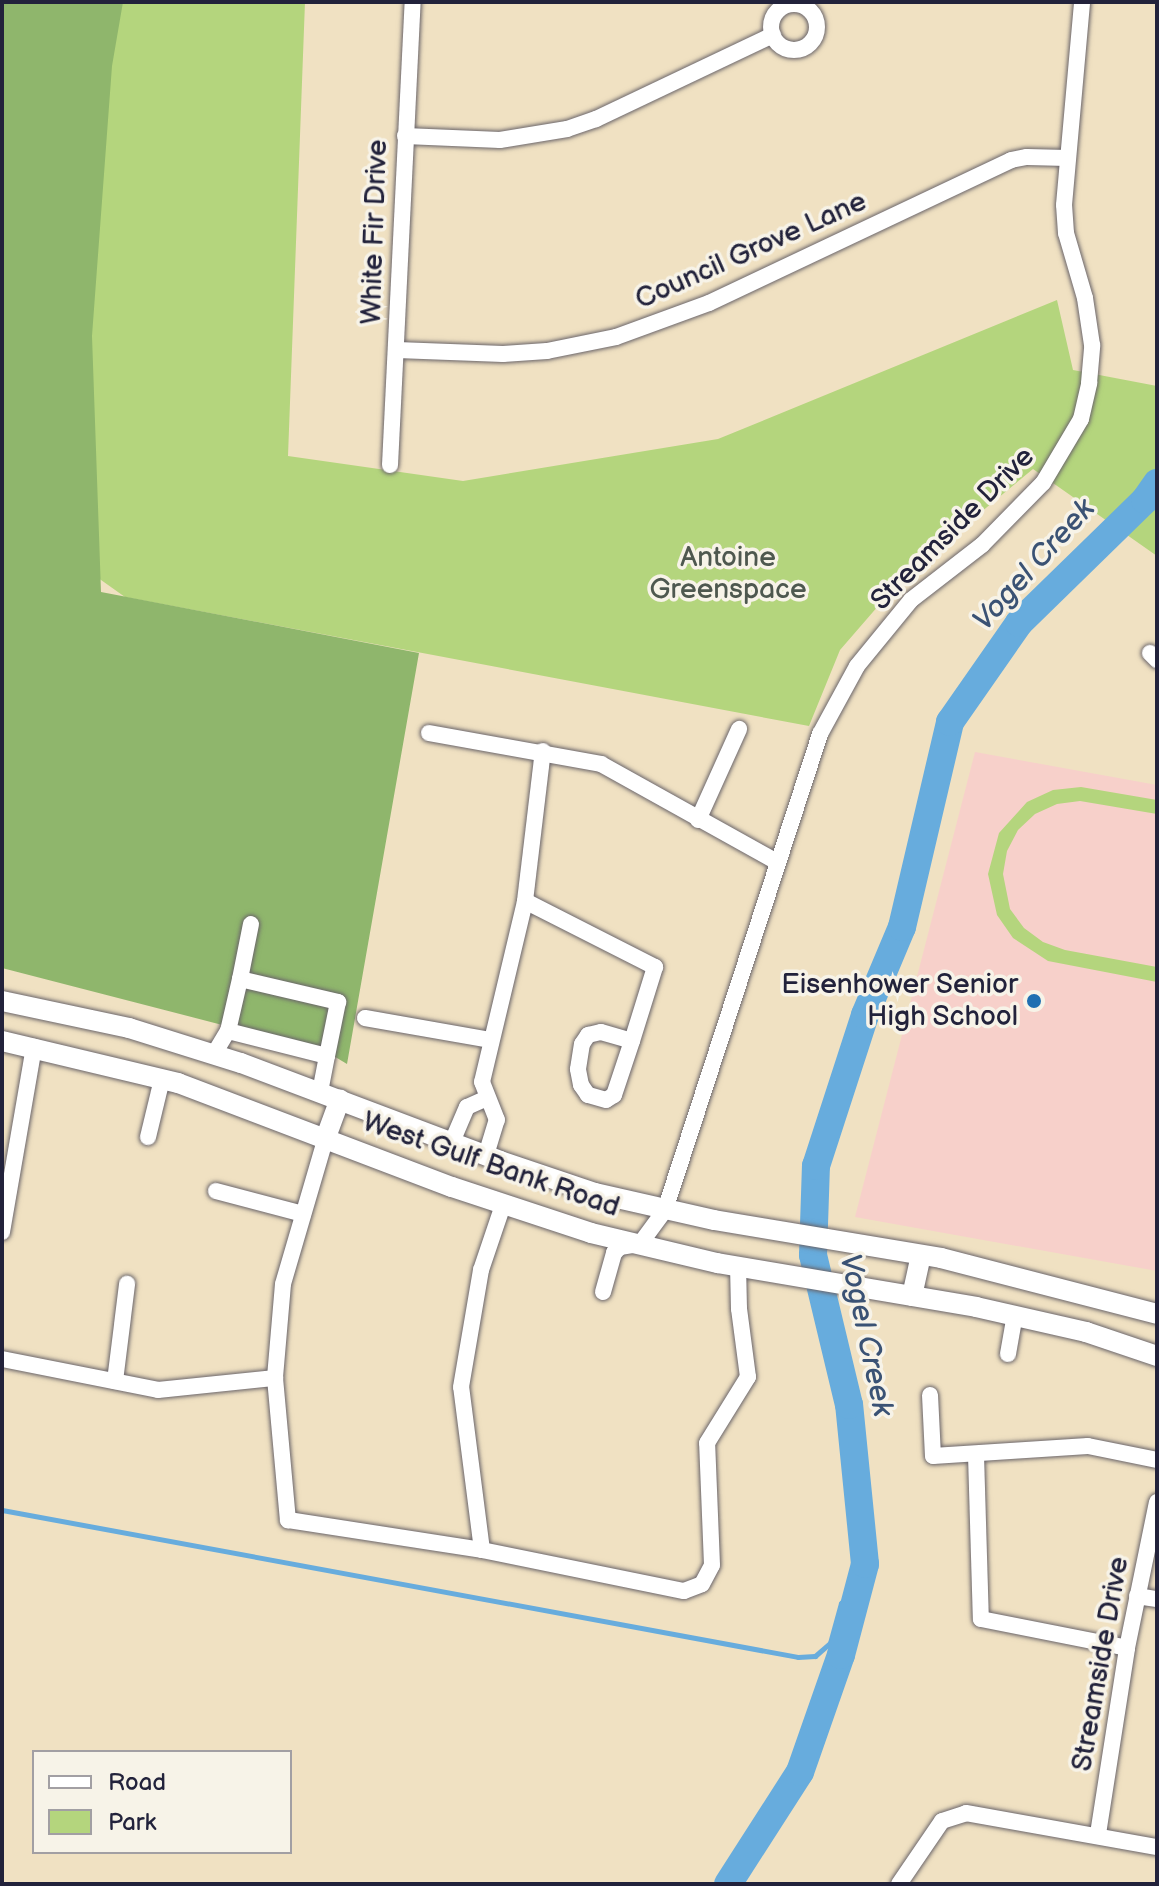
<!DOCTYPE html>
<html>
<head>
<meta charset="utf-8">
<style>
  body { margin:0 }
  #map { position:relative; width:1159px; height:1886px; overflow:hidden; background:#f0e1c2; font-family:"Balsamiq Sans",sans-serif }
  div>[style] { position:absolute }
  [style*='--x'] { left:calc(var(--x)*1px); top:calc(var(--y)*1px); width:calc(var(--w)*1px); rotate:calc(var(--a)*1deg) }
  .built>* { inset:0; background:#f7d0ca }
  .green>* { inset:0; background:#b4d57d }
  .forest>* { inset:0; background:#8fb66c }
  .stream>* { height:5px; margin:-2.5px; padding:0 2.5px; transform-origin:2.5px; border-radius:2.5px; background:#67acdd }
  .river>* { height:28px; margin:-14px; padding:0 14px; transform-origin:14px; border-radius:14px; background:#67acdd }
  .roads { filter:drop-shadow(0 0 2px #6a656a) drop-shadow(0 0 2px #6a656a) }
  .minor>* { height:16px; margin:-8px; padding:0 8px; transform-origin:8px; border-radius:8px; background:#fff }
  .minor>.ring { margin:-8px; padding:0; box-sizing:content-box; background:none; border:16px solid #fff; border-radius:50% }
  .major>* { height:20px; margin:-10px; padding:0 10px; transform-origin:10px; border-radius:10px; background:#fff }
  .dots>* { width:22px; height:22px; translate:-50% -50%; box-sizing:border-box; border:4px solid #f7f3e8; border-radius:50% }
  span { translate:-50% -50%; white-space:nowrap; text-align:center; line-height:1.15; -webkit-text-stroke:7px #f7f3e8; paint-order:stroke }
  .street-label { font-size:28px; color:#22223b }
  .park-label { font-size:28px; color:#4e584f }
  .poi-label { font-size:28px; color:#22223b }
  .right { translate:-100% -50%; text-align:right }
  .water-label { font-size:30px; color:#3a5274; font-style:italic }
  .frame { position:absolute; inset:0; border:4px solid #22223b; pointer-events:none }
  .legend { position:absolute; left:32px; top:1750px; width:260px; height:104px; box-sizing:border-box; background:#f7f3e8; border:2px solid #a29fa3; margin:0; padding:10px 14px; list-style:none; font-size:24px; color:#22223b }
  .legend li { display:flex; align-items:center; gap:16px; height:40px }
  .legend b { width:40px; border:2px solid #a29fa3 }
</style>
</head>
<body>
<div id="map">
  <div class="built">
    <div style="clip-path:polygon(975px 752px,1157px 785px,1157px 1271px,855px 1217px)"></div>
  </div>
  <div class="green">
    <div style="clip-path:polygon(44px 2px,305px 2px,288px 456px,463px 481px,718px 439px,1057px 300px,1073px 370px,1157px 386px,1157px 556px,1033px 469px,905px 575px,840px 650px,809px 726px,125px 597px,94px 575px)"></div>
    <div style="clip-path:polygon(1081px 787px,1157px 800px,1157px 814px,1080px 801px,1057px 804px,1035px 814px,1018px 830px,1007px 851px,1003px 874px,1010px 909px,1024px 928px,1043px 942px,1065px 950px,1157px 967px,1157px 982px,1048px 961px,1013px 938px,997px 915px,988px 874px,999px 833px,1027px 802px,1053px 790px)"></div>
  </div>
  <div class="forest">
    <div style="clip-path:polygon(2px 2px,123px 2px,112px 66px,92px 336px,101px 592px,419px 653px,347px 1064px,327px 1052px,2px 968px)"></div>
  </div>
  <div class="stream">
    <div style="--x:2;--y:1510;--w:809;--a:10.46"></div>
    <div style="--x:798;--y:1657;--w:17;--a:-3"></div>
    <div style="--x:815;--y:1656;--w:20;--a:-41"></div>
    <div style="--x:830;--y:1643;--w:41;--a:-74.6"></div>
    <div style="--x:841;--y:1603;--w:23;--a:-40"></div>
  </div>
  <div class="river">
    <div style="--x:728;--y:1884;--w:133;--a:-57.3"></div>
    <div style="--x:800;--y:1772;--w:124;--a:-70.7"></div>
    <div style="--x:841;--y:1655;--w:94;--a:-75.2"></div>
    <div style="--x:865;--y:1564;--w:160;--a:-95.7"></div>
    <div style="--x:849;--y:1405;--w:154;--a:-103.5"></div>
    <div style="--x:813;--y:1255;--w:89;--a:-88.1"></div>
    <div style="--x:816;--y:1166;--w:159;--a:-72"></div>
    <div style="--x:865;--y:1015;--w:95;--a:-67.2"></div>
    <div style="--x:902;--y:927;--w:211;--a:-76.8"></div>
    <div style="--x:950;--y:722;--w:121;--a:-55.1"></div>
    <div style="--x:1019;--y:623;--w:176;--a:-44.3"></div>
    <div style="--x:1145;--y:500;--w:21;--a:-55"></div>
  </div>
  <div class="roads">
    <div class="minor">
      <div class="ring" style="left:771px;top:4px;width:30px;height:30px"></div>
      <div style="--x:405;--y:136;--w:95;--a:2.4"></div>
      <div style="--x:500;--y:140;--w:68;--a:-9.3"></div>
      <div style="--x:567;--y:129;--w:31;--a:-19"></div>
      <div style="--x:596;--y:119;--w:196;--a:-25.4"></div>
      <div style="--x:397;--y:350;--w:106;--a:2.2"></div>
      <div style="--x:503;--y:354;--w:44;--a:-3.9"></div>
      <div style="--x:547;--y:351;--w:70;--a:-11.5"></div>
      <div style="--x:616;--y:337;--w:99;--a:-20.1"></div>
      <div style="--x:709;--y:303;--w:334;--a:-25.3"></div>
      <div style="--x:1011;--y:160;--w:16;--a:-11"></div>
      <div style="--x:1027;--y:157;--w:40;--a:1.4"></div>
      <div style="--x:390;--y:465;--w:464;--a:-87.2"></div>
      <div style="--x:1150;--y:653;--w:10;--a:45"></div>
      <div style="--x:429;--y:733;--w:175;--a:10.2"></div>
      <div style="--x:601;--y:764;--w:201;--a:29.1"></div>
      <div style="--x:698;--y:820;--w:100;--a:-65.7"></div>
      <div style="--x:525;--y:901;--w:146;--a:26.9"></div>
      <div style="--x:655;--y:967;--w:77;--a:107.3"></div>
      <div style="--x:632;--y:1041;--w:57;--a:108.4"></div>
      <div style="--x:614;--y:1095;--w:9;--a:148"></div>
      <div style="--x:606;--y:1100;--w:19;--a:-164"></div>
      <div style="--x:588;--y:1095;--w:12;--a:-125"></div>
      <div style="--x:581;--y:1085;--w:16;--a:-101"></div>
      <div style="--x:578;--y:1069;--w:25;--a:-81"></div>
      <div style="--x:582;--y:1044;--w:11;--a:-56"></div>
      <div style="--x:588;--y:1035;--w:13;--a:-13"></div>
      <div style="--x:601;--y:1032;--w:32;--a:16"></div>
      <div style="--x:240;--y:979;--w:56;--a:-78.7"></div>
      <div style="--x:365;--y:1018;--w:128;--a:9.9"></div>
      <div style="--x:228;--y:1031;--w:53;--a:-77"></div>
      <div style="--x:240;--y:979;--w:101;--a:13.2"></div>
      <div style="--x:338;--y:1002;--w:55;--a:101.5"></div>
      <div style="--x:214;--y:1054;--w:27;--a:-59"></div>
      <div style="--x:228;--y:1031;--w:102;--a:14.2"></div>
      <div style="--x:327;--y:1056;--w:37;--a:101"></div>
      <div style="--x:148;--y:1137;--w:60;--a:-76.4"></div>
      <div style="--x:326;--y:1137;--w:153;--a:106.3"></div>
      <div style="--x:283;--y:1284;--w:94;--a:94.9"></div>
      <div style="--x:275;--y:1378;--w:143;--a:84.8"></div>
      <div style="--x:288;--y:1520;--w:196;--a:8.8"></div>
      <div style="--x:482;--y:1550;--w:206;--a:11.5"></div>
      <div style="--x:684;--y:1591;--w:19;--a:-21"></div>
      <div style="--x:702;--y:1584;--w:21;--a:-62"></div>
      <div style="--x:712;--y:1565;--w:122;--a:-92.3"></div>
      <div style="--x:707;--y:1443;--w:78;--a:-58.2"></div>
      <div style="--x:748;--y:1377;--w:69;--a:-97.5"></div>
      <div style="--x:739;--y:1309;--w:43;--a:-91.3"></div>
      <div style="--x:452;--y:1142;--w:38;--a:-67"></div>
      <div style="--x:467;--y:1107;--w:22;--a:-24"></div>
      <div style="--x:486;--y:1155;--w:37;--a:-73"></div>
      <div style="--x:497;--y:1120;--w:41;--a:-111.5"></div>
      <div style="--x:482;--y:1082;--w:186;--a:-76.6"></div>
      <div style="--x:525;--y:901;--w:151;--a:-83.2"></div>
      <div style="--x:216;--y:1191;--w:90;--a:14.8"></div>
      <div style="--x:2;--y:1232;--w:188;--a:-80.2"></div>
      <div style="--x:603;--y:1292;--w:41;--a:-74.2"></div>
      <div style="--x:614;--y:1253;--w:8;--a:-45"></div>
      <div style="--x:620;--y:1247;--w:20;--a:-9"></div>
      <div style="--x:640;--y:1244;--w:42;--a:-53.7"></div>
      <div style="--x:665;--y:1210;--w:501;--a:-71.96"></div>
      <div style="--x:820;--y:734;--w:77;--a:-61.4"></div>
      <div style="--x:857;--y:666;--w:85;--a:-50.7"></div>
      <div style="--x:911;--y:600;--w:90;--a:-37.8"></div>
      <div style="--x:982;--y:545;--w:87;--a:-45.5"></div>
      <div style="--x:1043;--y:483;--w:74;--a:-59.3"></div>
      <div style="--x:1081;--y:419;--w:37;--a:-77"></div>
      <div style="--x:1089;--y:383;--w:38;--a:-85"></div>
      <div style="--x:1092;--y:345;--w:48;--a:-98.5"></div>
      <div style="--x:1085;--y:298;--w:68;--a:-106.3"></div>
      <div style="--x:1066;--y:233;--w:28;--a:-94"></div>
      <div style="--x:1064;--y:205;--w:204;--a:-84.9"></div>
      <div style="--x:1008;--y:1354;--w:39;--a:-80"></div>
      <div style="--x:2;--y:1359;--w:159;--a:11.2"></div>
      <div style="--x:158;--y:1390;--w:118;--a:-5.9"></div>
      <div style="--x:115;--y:1381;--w:98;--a:-82.9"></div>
      <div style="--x:930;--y:1395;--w:61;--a:87.2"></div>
      <div style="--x:933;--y:1456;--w:155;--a:-3.7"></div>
      <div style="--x:1088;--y:1446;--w:70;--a:11.5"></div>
      <div style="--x:976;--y:1455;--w:164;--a:88.3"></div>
      <div style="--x:981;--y:1619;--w:149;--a:11.2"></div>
      <div style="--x:482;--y:1550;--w:164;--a:-97.3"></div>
      <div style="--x:461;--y:1387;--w:119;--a:-80.3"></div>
      <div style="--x:481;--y:1270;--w:69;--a:-71.3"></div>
      <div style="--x:1137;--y:1596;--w:20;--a:9"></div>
      <div style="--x:1098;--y:1834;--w:188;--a:-81.1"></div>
      <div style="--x:1127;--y:1648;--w:149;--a:-78.4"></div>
      <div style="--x:899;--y:1884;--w:76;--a:-55.7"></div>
      <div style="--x:942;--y:1821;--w:25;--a:-18"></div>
      <div style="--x:966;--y:1813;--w:194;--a:10.1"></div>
    </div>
    <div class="major">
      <div style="--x:2;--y:1001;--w:130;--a:12"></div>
      <div style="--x:129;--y:1028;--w:117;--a:17.4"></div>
      <div style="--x:241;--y:1063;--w:277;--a:20.7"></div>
      <div style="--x:500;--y:1161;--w:100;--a:18.6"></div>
      <div style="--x:595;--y:1193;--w:122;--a:12.8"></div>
      <div style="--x:714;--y:1220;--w:230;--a:9.5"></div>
      <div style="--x:941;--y:1258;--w:223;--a:14.5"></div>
      <div style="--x:2;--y:1041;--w:181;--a:13.4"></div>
      <div style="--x:178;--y:1083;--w:293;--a:20.8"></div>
      <div style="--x:452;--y:1187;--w:146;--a:18.3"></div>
      <div style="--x:591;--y:1233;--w:130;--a:13.4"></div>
      <div style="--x:717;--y:1263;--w:263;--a:9.6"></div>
      <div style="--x:976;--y:1307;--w:113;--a:12.8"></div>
      <div style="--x:1086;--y:1332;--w:75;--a:18.7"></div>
      <div style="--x:326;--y:1137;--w:40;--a:-69.8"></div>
      <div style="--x:912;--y:1296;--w:42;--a:-77.6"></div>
    </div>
  </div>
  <div class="dots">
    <div style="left:1034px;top:1001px;background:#1f6fb2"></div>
  </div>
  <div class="street-label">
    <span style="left:375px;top:232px;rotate:-88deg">White Fir Drive</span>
    <span style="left:751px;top:251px;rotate:-24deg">Council Grove Lane</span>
    <span style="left:953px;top:529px;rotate:-45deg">Streamside Drive</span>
    <span style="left:491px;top:1165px;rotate:19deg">West Gulf Bank Road</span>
    <span style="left:1101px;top:1664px;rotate:-80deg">Streamside Drive</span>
  </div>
  <div class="park-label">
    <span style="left:728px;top:574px">Antoine<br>Greenspace</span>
  </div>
  <div class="poi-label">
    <span class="right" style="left:1018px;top:1001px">Eisenhower Senior<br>High School</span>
  </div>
  <div class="water-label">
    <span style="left:1034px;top:565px;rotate:-48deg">Vogel Creek</span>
    <span style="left:866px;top:1335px;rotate:78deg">Vogel Creek</span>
  </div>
  <div class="frame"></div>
  <ul class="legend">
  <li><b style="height:10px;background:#fff"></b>Road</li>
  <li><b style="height:22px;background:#b4d57d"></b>Park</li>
  </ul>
</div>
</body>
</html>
